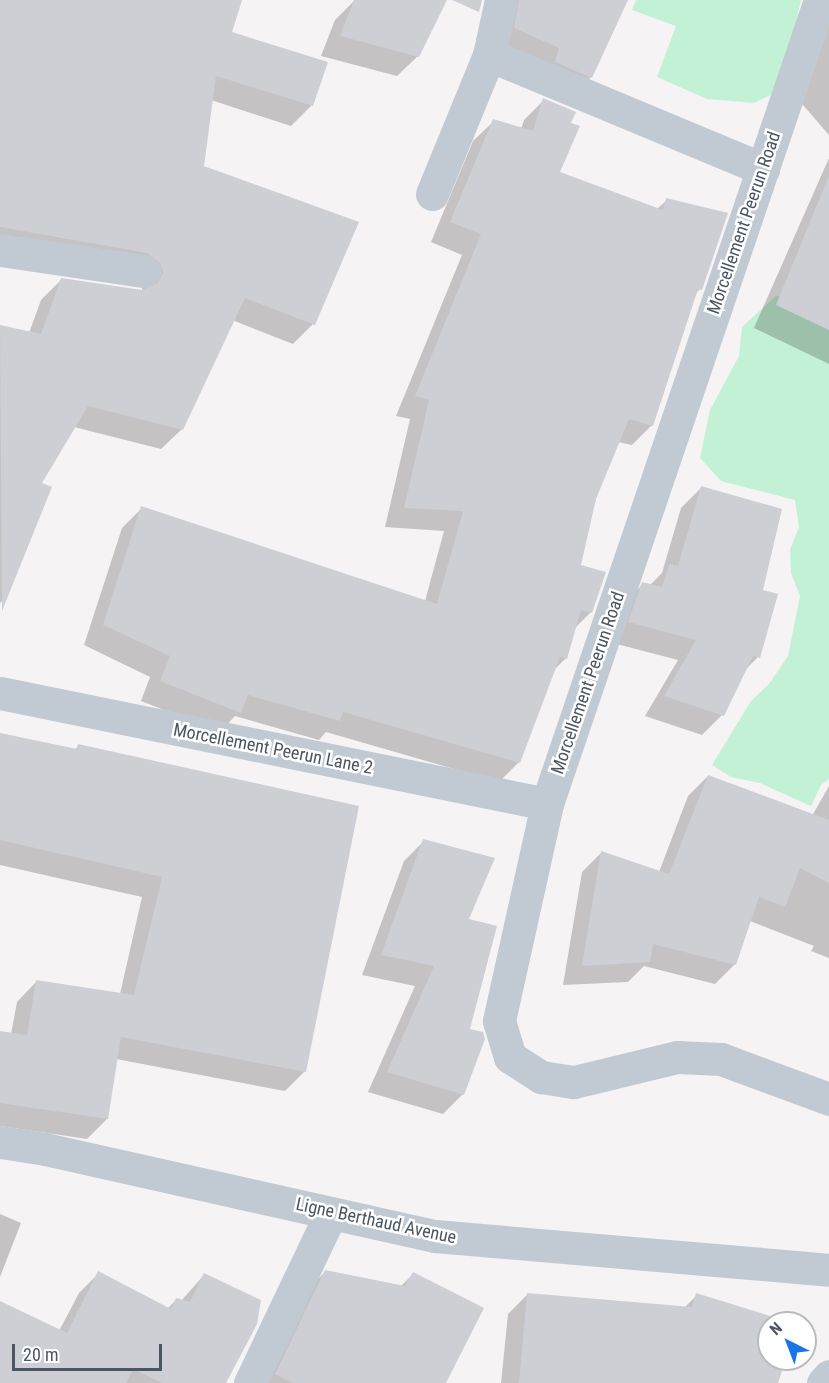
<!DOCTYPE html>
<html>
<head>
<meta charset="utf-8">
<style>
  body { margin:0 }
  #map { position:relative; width:829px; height:1383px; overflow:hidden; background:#f5f3f3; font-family:"Roboto Condensed",sans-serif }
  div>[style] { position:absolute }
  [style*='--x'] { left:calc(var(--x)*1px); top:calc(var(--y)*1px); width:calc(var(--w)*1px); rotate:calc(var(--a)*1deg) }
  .green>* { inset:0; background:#c3f1d5 }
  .shadow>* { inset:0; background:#0003 }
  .building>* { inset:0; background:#cdcfd5 }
  .minor>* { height:33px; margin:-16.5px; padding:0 16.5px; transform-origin:16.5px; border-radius:16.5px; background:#c1cad2 }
  .tertiary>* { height:33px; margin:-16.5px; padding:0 16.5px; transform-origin:16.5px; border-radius:16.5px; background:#c1cad2 }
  span { translate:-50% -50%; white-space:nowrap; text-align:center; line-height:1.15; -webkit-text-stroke:5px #fff; paint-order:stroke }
  .street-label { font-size:18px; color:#4a5661 }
  .north { position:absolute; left:757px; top:1311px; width:60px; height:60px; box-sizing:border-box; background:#fff; border:2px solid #b7bbc0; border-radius:50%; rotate:318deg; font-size:16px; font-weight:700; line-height:24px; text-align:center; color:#4a5661 }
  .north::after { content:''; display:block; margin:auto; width:21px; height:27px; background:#1a73e8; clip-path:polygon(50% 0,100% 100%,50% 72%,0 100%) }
  .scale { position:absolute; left:12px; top:1344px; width:150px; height:27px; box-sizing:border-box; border:3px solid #4a5661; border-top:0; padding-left:8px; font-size:18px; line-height:21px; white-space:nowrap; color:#4a5661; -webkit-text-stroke:4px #fff; paint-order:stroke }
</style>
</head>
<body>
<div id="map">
  <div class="green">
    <div style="clip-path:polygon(636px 0,801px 0,781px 90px,754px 103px,707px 99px,657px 77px,676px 26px,632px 10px)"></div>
    <div style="clip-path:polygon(776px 296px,812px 301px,829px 323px,829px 779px,821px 785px,811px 806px,760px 783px,731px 777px,712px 765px,751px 701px,769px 684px,788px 656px,800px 596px,791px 573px,790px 550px,799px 527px,795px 500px,721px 481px,700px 458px,710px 410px,739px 356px,742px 327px)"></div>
  </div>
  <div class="shadow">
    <div style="clip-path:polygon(0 0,240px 0,230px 33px,326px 63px,311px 106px,291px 126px,211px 100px,202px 167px,313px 324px,293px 344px,232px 320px,182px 429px,161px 449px,74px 427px,40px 484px,6px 597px,0 603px,0 326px,29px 333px,41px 300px,62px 279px,142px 291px,142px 284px,0 251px)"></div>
    <div style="clip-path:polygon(355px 0,418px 56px,397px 76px,321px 56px,335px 20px)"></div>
    <div style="clip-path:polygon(505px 0,620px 0,591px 77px,571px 97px,495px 48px)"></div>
    <div style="clip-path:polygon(829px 13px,829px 135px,796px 97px)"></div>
    <div style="clip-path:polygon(544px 100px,569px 124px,558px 173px,657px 209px,667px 200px,700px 289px,694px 295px,652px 425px,632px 445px,618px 442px,594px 499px,579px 566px,591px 612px,574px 629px,566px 658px,553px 671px,519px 762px,499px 782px,326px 732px,319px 740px,235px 716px,220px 732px,141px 701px,150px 677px,84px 645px,122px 528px,142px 508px,425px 601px,444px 531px,385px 527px,410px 419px,396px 416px,462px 255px,431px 242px,473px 141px,494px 121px,521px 129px,524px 120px)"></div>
    <div style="clip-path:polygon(829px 158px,829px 364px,754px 328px)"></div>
    <div style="clip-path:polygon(701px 488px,761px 591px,758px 657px,743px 672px,722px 715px,702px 735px,645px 716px,678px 660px,609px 642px,623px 604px,643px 584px,650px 585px,662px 573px,681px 508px)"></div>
    <div style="clip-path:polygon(0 734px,75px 750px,78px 746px,305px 1071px,285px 1091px,116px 1059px,107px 1119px,87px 1139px,0 1126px,0 1032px,11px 1034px,17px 1002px,37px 981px,120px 994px,142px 897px,0 865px)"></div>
    <div style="clip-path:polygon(708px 776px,812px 816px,829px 786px,829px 958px,811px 951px,814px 946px,750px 921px,735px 964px,715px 984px,644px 966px,628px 982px,563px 985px,582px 872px,602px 852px,659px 872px,688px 796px)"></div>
    <div style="clip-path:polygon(424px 841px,467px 920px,463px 1094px,443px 1114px,368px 1092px,415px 986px,362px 975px,404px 861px)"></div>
    <div style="clip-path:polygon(0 1214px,21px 1223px,0 1277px)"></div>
    <div style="clip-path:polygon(325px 1272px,400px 1287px,413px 1274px,444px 1383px,260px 1383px,301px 1296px)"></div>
    <div style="clip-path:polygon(99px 1273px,168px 1308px,176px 1300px,181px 1301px,204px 1275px,225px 1383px,0 1383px,0 1303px,59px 1331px,79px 1293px)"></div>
    <div style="clip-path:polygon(528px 1294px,684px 1308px,697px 1295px,788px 1323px,769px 1323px,769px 1359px,784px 1359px,772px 1383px,501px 1383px,508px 1314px)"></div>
  </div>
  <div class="building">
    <div style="clip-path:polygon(0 0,242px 0,232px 32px,328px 62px,313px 106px,216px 76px,204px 166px,359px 222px,315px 325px,245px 298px,183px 430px,88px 406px,42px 483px,52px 487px,2px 611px,0 325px,41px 334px,61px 278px,142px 290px,158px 283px,163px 273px,161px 264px,147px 253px,0 227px)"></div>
    <div style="clip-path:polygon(354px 0,447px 0,419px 57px,340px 36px)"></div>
    <div style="clip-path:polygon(452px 0,482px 0,479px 12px)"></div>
    <div style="clip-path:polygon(519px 0,628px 0,592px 78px,555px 62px,559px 48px,514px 28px)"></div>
    <div style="clip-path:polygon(543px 98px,576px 112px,571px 123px,580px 126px,560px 172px,663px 210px,666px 198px,728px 213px,702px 290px,698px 289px,653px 426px,629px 419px,596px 499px,581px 565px,606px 572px,592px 613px,581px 610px,567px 659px,560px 657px,520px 763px,343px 712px,340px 721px,248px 695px,241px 713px,160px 681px,170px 656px,103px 625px,141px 506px,437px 604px,463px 511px,404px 508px,429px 400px,415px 396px,481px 234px,450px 222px,493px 119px,533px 131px)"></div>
    <div style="clip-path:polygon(828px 178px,829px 178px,829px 330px,776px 305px)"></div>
    <div style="clip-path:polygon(701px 486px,782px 509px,763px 590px,778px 594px,760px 658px,753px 656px,724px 716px,664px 696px,696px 640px,628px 622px,642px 582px,662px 587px,669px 564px,678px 566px)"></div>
    <div style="clip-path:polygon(0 733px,77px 749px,78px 744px,359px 806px,306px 1072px,121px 1037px,108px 1119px,0 1103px,0 1031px,27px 1035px,36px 980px,134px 995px,162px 877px,0 840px)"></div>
    <div style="clip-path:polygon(708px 775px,829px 820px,829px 883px,800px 868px,785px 907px,759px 897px,736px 965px,653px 944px,650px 962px,582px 966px,601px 851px,669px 874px)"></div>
    <div style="clip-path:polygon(423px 839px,495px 858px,469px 919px,497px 926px,470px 1029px,483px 1032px,485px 1039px,464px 1095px,387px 1072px,434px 966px,381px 955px)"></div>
    <div style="clip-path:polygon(325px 1270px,405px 1286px,413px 1272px,484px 1308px,446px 1383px,293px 1383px,275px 1374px)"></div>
    <div style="clip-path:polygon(98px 1271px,171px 1309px,176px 1298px,190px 1302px,204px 1273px,261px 1300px,257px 1324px,226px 1383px,162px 1383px,133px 1369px,126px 1383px,0 1383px,0 1301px,67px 1333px)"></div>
    <div style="clip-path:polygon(527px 1293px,692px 1307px,696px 1293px,793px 1323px,769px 1323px,769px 1359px,786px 1359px,778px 1383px,519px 1383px)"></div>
  </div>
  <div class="minor">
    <div style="--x:820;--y:0;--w:849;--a:108.76"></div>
    <div style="--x:547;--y:804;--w:222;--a:102.5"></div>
    <div style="--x:499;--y:1021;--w:38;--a:73"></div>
    <div style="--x:510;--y:1057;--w:37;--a:33"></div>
    <div style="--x:541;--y:1077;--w:33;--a:9"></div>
    <div style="--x:574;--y:1082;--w:106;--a:-13.6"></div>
    <div style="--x:677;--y:1057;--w:44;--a:2.6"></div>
    <div style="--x:721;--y:1059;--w:115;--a:20.3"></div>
    <div style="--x:489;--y:55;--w:297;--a:22.6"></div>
    <div style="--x:432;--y:194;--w:150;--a:-67.7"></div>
    <div style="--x:489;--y:55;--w:56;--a:-77.7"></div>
    <div style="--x:0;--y:250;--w:146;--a:8.3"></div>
    <div style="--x:0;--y:693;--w:558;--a:11.47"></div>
    <div style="--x:250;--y:1383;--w:188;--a:-64.5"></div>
    <div style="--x:823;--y:1383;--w:9;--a:-49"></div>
  </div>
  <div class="tertiary">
    <div style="--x:0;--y:1142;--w:46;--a:8.8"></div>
    <div style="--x:45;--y:1149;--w:400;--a:12.6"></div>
    <div style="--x:435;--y:1236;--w:395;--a:4.9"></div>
  </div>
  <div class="street-label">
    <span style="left:744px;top:223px;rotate:-71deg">Morcellement Peerun Road</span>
    <span style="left:588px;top:683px;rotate:-71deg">Morcellement Peerun Road</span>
    <span style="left:273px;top:749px;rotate:11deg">Morcellement Peerun Lane 2</span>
    <span style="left:376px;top:1221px;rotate:12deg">Ligne Berthaud Avenue</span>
  </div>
  <div class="north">N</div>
  <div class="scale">20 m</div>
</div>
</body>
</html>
